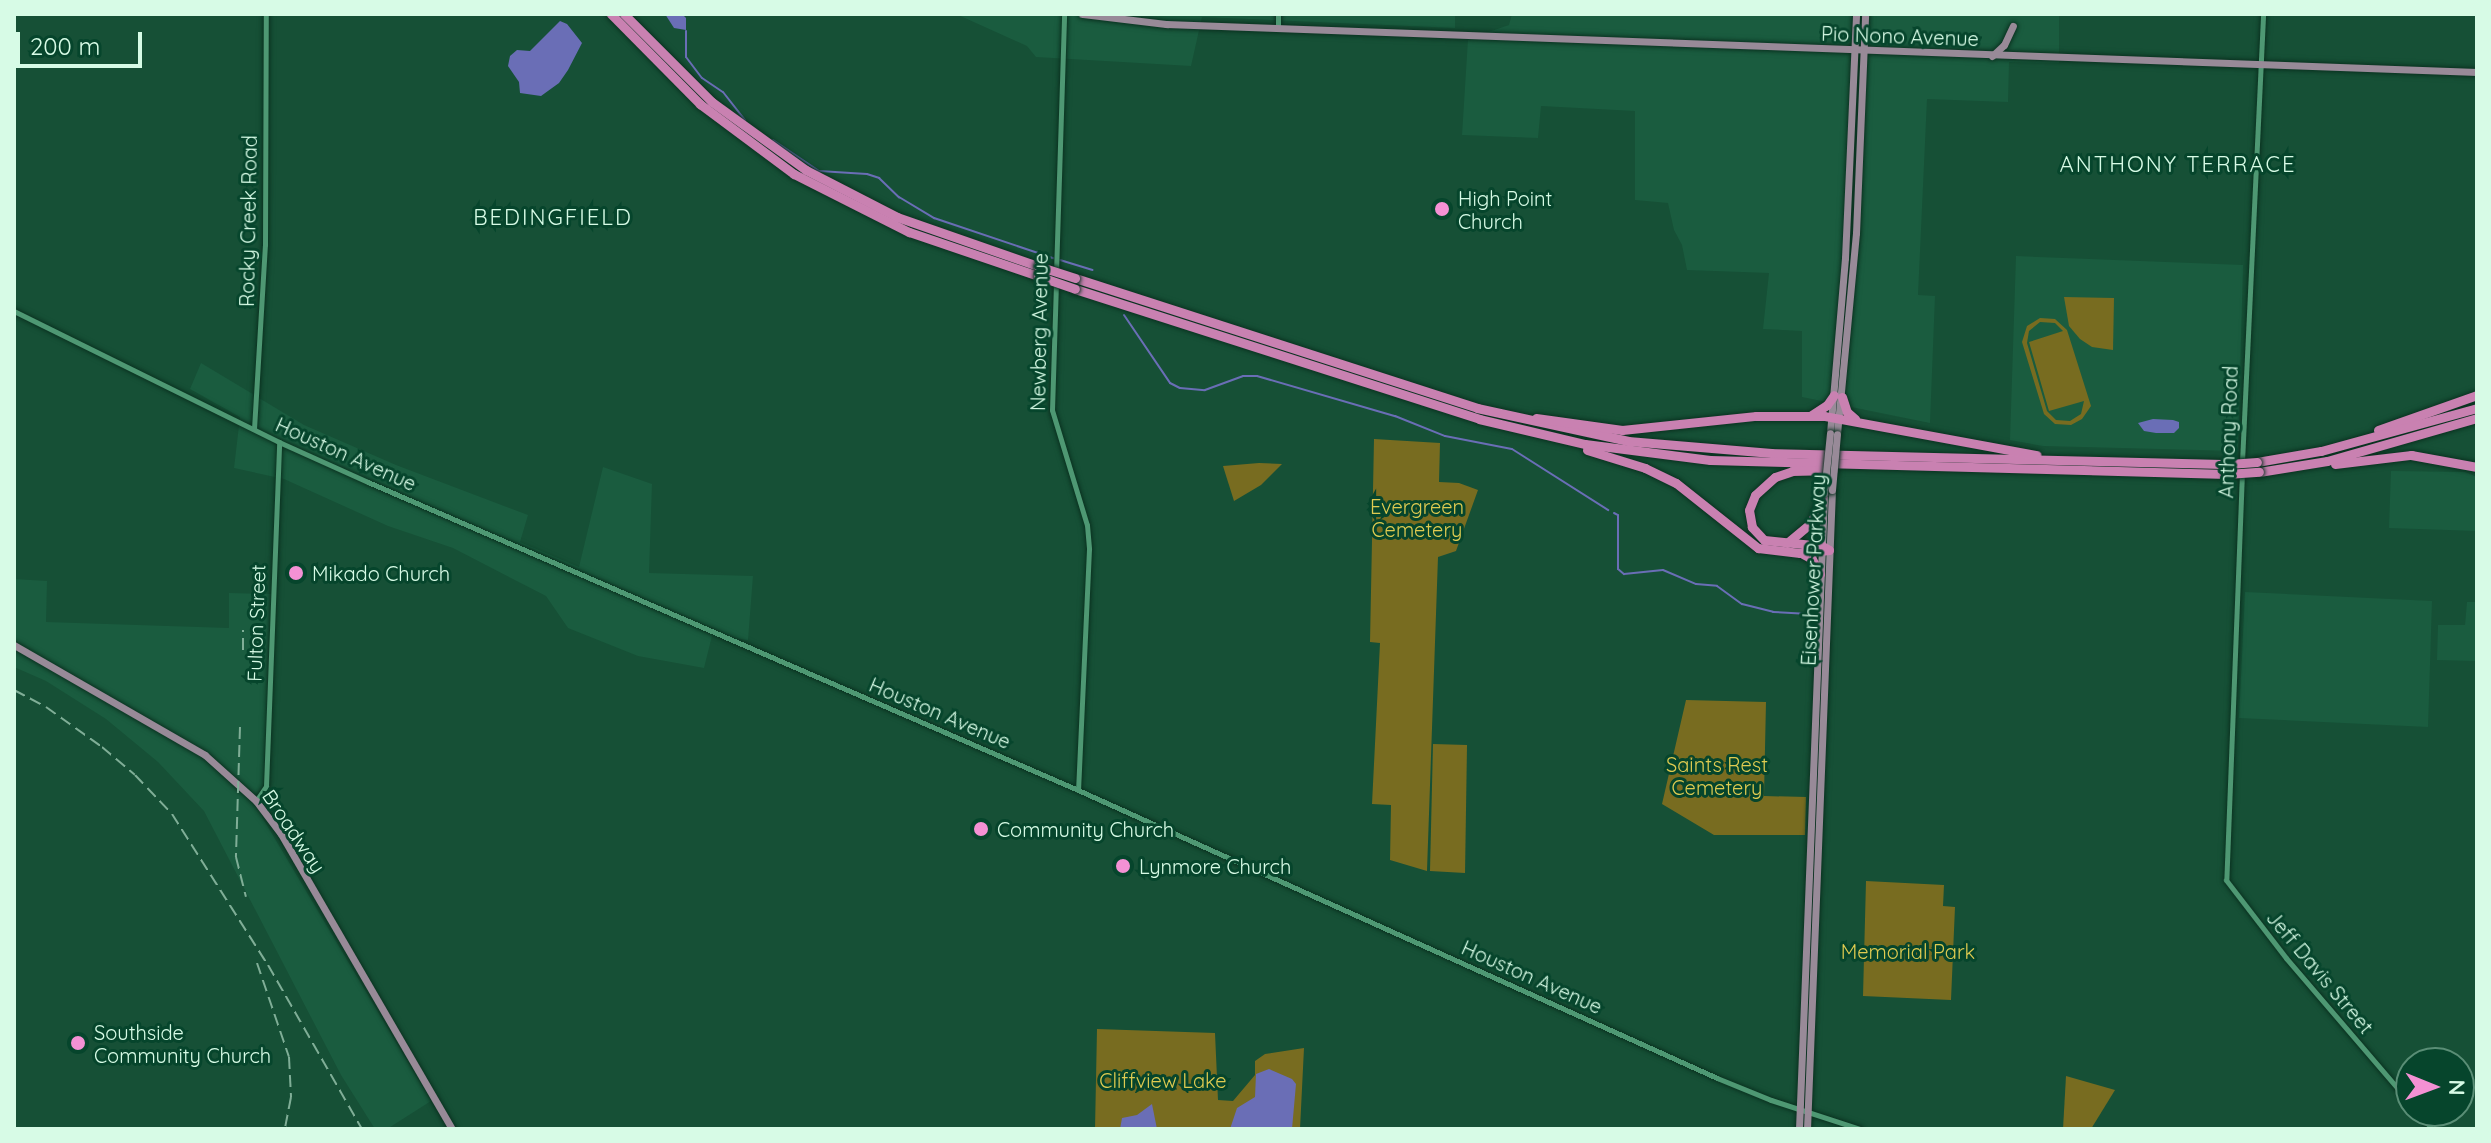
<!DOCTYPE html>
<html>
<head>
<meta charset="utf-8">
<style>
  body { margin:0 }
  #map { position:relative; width:2491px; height:1143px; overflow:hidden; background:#165036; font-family:Quicksand,sans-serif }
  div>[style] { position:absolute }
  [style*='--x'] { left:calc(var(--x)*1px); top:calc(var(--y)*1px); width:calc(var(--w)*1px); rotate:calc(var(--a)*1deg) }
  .built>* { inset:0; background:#1a5c3f }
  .green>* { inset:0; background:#786c20 }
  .water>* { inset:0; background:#6a6eb6 }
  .stream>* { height:2px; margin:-1px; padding:0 1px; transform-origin:1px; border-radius:1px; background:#6a6eb6 }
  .roads { filter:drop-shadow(0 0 2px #0a3220) drop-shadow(0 0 2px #0a3220) }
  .tertiary>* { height:5px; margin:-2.5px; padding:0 2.5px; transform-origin:2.5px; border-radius:2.5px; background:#4e9873 }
  .primary>* { height:7px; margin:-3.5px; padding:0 3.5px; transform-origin:3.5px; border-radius:3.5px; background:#988a98 }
  .motorway>* { height:9px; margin:-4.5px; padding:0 4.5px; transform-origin:4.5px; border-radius:4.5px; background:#c981b1 }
  .rail>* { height:2px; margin-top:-1px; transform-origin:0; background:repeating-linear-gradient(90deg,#80ae97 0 12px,transparent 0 18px) }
  .bridges { filter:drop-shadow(0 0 2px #0a3220) drop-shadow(0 0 2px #0a3220) }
  .primary-bridge>* { height:7px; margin:-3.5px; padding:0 3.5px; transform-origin:3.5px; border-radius:3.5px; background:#988a98 }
  .motorway-bridge>* { height:9px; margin:-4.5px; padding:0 4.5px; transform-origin:4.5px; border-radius:4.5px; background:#c981b1 }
  .dots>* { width:22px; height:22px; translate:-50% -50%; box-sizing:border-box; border:4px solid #06452c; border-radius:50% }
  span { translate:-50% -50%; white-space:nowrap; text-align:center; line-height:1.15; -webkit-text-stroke:6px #06452c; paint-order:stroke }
  .street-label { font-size:20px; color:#d7fbe6 }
  .poi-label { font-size:20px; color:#d7fbe6 }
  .left { translate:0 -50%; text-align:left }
  .park-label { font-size:20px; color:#dfcb51 }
  .neighbourhood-label { font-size:22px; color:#d7fbe6; letter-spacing:2px }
  .frame { position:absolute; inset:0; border:16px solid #d7fbe6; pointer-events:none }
  .north { position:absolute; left:2395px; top:1047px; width:80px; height:80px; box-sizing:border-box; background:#06452c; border:2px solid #5a8e76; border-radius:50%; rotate:91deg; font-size:22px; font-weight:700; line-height:32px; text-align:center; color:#d7fbe6 }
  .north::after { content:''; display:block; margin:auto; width:28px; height:36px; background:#f491d4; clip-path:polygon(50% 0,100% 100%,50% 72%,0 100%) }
  .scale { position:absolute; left:16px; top:32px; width:126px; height:36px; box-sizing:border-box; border:4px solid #d7fbe6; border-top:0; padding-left:10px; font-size:24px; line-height:28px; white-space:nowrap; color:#d7fbe6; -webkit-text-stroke:6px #06452c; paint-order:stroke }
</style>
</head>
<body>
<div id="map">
  <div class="built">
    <div style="clip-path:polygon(956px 14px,1455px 14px,1455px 28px,1202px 17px,1191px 66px,1036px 57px,1027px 46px)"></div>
    <div style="clip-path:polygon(1512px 14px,2059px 14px,2059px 63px,2009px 62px,2008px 102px,1927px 99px,1918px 295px,1935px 296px,1930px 423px,1802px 397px,1802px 331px,1763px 329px,1769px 273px,1687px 270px,1682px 245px,1674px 230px,1668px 203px,1635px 200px,1635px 111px,1541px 106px,1538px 138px,1462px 135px,1468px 39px,1509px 25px)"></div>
    <div style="clip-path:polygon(2016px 256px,2243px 265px,2238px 451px,2043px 446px,2010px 440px)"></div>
    <div style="clip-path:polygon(201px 363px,304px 425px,396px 465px,528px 515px,520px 542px,579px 567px,603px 467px,652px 484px,649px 573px,753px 576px,748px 640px,712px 636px,704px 668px,638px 656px,568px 628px,546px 596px,453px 548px,388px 526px,284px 479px,234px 468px,240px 417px,190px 389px)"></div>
    <div style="clip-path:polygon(2391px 471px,2465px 472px,2477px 477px,2477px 531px,2389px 528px)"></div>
    <div style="clip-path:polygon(14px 579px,47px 581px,46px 622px,229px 628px,229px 593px,272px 594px,262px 817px,431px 1101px,387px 1129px,375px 1129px,341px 1075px,204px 811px,158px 762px,106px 719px,46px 681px,14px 667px)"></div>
    <div style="clip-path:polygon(2245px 592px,2432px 601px,2428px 727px,2239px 718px)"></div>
    <div style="clip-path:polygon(2467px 602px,2477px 602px,2477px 661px,2437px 660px,2438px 625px,2465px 625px)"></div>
  </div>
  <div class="green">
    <div style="clip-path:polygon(2064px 297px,2114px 298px,2113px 350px,2092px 347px,2080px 339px,2069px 326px)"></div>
    <div style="clip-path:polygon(evenodd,2040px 318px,2055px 319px,2067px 330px,2091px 406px,2082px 419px,2071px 425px,2055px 424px,2044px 414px,2022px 342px,2027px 326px,2040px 318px,2040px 322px,2055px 323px,2063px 331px,2029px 342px,2049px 411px,2084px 401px,2081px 414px,2070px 421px,2056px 420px,2047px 411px,2027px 343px,2029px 331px,2040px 322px)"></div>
    <div style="clip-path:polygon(1374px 439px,1440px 443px,1439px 482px,1459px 483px,1478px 490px,1456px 551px,1438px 557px,1427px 871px,1390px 860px,1391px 805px,1372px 804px,1380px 643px,1370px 642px)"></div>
    <div style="clip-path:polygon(1259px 463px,1282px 464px,1261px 485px,1234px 501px,1223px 466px)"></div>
    <div style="clip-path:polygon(1686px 700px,1766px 702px,1764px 796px,1806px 797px,1805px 835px,1714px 835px,1662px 804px)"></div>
    <div style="clip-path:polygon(1433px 744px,1467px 745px,1465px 873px,1430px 871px)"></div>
    <div style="clip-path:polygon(1866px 881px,1944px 885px,1943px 906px,1955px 907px,1951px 1000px,1863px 996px)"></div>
    <div style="clip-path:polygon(1097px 1029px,1215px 1033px,1218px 1100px,1233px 1101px,1255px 1075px,1255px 1061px,1265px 1054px,1304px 1048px,1300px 1129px,1095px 1129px)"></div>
    <div style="clip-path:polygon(2066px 1076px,2115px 1090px,2091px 1129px,2063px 1129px)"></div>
  </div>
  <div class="water">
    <div style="clip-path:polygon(665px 14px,682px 14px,686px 18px,686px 30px,674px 28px)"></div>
    <div style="clip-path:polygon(560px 21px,567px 24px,582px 43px,568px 70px,559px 83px,541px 96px,520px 93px,519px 82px,508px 66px,510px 56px,517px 50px,530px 51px)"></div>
    <div style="clip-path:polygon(2153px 419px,2173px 420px,2179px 422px,2179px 428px,2174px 433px,2156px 433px,2144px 431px,2138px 423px)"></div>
    <div style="clip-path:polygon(1269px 1069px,1292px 1079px,1296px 1084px,1292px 1129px,1230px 1129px,1237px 1108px,1255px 1097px,1256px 1074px)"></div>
    <div style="clip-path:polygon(1152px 1104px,1157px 1129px,1120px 1129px,1122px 1118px,1137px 1115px)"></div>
  </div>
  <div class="stream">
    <div style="--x:686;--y:31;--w:26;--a:90"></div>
    <div style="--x:686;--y:57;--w:26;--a:53"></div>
    <div style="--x:702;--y:78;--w:25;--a:34"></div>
    <div style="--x:723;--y:92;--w:36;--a:52"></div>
    <div style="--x:773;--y:140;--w:55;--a:34"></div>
    <div style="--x:819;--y:171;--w:48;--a:3.6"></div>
    <div style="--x:867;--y:174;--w:13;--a:18"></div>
    <div style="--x:879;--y:178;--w:28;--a:44"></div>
    <div style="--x:899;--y:197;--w:41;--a:31"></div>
    <div style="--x:934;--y:218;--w:126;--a:18.6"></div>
    <div style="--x:1060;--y:260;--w:34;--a:17"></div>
    <div style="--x:1124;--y:315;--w:82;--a:55.9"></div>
    <div style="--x:1170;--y:383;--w:11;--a:27"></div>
    <div style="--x:1180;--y:388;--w:25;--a:5"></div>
    <div style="--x:1205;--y:390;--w:40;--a:-20.2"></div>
    <div style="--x:1243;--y:376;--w:14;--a:0"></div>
    <div style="--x:1257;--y:376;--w:144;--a:16.2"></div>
    <div style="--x:1395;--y:416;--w:54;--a:21.8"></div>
    <div style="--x:1445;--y:436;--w:68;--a:11"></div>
    <div style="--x:1512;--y:449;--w:114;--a:32.4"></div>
    <div style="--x:1614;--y:513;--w:4;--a:27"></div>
    <div style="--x:1618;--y:515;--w:54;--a:90"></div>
    <div style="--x:1618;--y:569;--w:8;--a:40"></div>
    <div style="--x:1624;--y:574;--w:39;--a:-6"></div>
    <div style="--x:1663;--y:570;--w:36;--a:23"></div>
    <div style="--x:1696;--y:584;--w:21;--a:5"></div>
    <div style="--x:1717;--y:586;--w:31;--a:36"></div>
    <div style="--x:1742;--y:604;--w:32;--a:14"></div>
    <div style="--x:1773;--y:612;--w:36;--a:3"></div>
  </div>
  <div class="roads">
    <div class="tertiary">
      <div style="--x:1278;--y:28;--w:14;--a:-90"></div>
      <div style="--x:1056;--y:273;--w:259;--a:-88.2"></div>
      <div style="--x:1056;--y:283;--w:127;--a:91.8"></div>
      <div style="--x:1052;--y:410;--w:120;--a:73.1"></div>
      <div style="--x:1087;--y:525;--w:24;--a:85"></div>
      <div style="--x:1089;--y:549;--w:241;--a:92.6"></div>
      <div style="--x:14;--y:311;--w:296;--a:26.3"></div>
      <div style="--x:279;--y:442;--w:98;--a:24.2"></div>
      <div style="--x:368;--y:482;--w:774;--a:23.45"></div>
      <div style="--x:1078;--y:790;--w:701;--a:24.26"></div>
      <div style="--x:1717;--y:1078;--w:58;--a:22.2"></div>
      <div style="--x:1771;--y:1100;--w:94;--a:18"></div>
      <div style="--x:254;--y:429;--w:184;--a:-86.6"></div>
      <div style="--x:265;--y:245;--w:231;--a:-89.8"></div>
      <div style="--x:2242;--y:462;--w:448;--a:-87.3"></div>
      <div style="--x:2242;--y:472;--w:408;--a:92.2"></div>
      <div style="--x:2226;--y:880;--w:98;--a:52.4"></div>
      <div style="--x:2286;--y:958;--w:192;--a:49.4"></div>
      <div style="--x:256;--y:801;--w:18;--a:-56"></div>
      <div style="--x:266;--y:786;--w:344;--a:-87.8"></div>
      <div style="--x:2417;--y:1111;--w:23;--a:50"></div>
    </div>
    <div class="primary">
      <div style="--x:1082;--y:14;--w:85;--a:6.8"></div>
      <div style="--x:1166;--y:24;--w:1312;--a:2.1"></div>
      <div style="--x:1992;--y:56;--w:16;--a:-43"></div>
      <div style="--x:2004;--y:45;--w:21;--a:-65"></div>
      <div style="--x:1830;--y:433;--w:176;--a:-85.1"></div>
      <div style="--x:1845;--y:258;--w:244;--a:-87.4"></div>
      <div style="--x:1837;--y:434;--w:202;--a:-84.6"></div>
      <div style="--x:1856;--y:233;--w:219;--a:-87.6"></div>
      <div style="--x:14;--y:645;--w:220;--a:29.9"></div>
      <div style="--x:205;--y:755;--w:69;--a:42"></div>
      <div style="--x:256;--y:801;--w:41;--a:52.9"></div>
      <div style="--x:281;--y:834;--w:341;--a:59.9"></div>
      <div style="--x:1799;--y:1129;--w:633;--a:-87.74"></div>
      <div style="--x:1807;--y:1129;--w:639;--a:-87.76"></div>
    </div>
    <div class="motorway">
      <div style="--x:611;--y:14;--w:127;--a:45.3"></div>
      <div style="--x:700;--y:104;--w:117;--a:36.7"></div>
      <div style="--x:794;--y:174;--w:129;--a:26.8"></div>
      <div style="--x:909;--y:232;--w:136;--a:18.8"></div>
      <div style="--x:624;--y:14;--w:124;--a:45"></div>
      <div style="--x:712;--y:102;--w:116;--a:35.9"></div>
      <div style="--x:806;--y:170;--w:102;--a:27.3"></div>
      <div style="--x:897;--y:217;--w:149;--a:19.2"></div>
      <div style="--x:1075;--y:278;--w:422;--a:17.9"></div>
      <div style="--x:1477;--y:408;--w:155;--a:12.3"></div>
      <div style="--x:1628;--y:441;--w:144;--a:4.8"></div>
      <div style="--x:1772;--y:453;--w:457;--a:1.4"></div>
      <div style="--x:1075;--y:289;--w:424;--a:17.8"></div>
      <div style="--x:1479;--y:419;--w:109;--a:13.3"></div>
      <div style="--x:1585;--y:444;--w:126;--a:7.3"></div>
      <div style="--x:1710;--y:460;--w:517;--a:1.55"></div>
      <div style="--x:1842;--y:397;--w:16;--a:72"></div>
      <div style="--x:1847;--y:412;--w:11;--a:41"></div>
      <div style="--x:1810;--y:416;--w:20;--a:-33"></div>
      <div style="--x:1827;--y:405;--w:12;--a:-55"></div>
      <div style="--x:1536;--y:418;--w:87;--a:7.9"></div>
      <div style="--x:1622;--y:430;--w:135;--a:-6"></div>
      <div style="--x:1756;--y:416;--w:68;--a:0"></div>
      <div style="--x:1824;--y:416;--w:216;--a:10.4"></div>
      <div style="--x:2378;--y:430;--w:105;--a:-19.5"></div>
      <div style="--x:1587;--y:450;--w:61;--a:17.2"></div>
      <div style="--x:1645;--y:468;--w:34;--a:26"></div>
      <div style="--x:1676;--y:483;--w:105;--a:38.4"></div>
      <div style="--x:1758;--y:548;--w:42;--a:6.8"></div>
      <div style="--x:1800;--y:553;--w:29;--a:-6"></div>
      <div style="--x:2257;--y:462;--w:65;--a:-9.8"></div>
      <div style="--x:2321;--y:451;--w:162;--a:-15.4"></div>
      <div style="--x:2335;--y:464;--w:77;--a:-6.8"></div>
      <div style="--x:2411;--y:455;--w:67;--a:10.3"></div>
      <div style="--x:2259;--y:472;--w:69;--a:-9.2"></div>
      <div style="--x:2327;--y:461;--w:156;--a:-16"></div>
      <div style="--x:1787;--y:543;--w:31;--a:-40"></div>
      <div style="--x:1811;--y:523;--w:33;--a:-67"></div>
      <div style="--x:1829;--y:550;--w:8;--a:-150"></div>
      <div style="--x:1822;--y:546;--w:58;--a:-174.1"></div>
      <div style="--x:1764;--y:540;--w:18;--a:-133"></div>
      <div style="--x:1752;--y:527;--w:17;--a:-100"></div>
      <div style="--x:1749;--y:510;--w:16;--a:-68"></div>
      <div style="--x:1755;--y:495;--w:27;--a:-42"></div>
      <div style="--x:1775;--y:477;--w:18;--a:-19"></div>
      <div style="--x:1792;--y:471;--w:41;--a:-1.4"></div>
      <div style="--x:1803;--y:554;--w:10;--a:29"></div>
      <div style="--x:1812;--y:559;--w:17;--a:62"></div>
    </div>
  </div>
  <div class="rail">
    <div style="--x:243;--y:650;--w:20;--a:-90"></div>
    <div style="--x:14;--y:690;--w:36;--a:28"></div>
    <div style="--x:46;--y:707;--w:69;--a:35.5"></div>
    <div style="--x:102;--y:747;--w:43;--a:40.3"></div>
    <div style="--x:135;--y:775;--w:54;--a:46.5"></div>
    <div style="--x:172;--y:814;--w:179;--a:57.6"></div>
    <div style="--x:268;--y:965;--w:189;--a:60.2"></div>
    <div style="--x:240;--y:727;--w:130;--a:91.8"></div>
    <div style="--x:236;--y:857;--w:41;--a:76"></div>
    <div style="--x:257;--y:963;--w:99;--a:71.2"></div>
    <div style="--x:289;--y:1057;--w:40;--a:87.1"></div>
    <div style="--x:291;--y:1097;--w:33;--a:101"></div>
  </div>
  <div class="bridges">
    <div class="primary-bridge">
      <div style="--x:1832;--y:490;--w:56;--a:-84.9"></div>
      <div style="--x:1824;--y:493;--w:60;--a:-84.3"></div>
    </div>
    <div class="motorway-bridge">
      <div style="--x:1038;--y:266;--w:39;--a:18"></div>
      <div style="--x:1038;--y:276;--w:39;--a:19"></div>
      <div style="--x:2229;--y:464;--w:28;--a:-4"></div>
      <div style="--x:2227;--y:474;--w:32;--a:-4"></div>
    </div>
  </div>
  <div class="dots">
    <div style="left:1442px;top:209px;background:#f491d4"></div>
    <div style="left:296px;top:573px;background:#f491d4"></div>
    <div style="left:981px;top:829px;background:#f491d4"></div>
    <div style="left:1123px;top:866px;background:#f491d4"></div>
    <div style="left:78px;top:1043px;background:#f491d4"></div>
  </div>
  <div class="street-label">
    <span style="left:1900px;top:36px;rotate:2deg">Pio Nono Avenue</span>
    <span style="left:248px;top:221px;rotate:-89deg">Rocky Creek Road</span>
    <span style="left:1039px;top:332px;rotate:-89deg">Newberg Avenue</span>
    <span style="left:2228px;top:432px;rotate:-88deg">Anthony Road</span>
    <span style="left:346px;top:454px;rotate:24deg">Houston Avenue</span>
    <span style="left:1813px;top:570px;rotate:-87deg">Eisenhower Parkway</span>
    <span style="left:256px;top:623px;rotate:-88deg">Fulton Street</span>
    <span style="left:940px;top:713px;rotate:23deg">Houston Avenue</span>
    <span style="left:294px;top:831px;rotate:56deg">Broadway</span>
    <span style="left:2320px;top:972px;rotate:50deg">Jeff Davis Street</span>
    <span style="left:1532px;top:977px;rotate:24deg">Houston Avenue</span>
  </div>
  <div class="poi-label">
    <span class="left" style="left:1458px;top:210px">High Point<br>Church</span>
    <span class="left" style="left:312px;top:573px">Mikado Church</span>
    <span class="left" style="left:997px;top:829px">Community Church</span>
    <span class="left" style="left:1139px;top:866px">Lynmore Church</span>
    <span class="left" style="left:94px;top:1044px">Southside<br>Community Church</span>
  </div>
  <div class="park-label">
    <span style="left:1417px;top:518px">Evergreen<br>Cemetery</span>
    <span style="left:1717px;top:776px">Saints Rest<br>Cemetery</span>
    <span style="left:1908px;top:951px">Memorial Park</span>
    <span style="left:1163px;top:1080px">Cliffview Lake</span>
  </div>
  <div class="neighbourhood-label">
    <span style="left:2178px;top:165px">ANTHONY TERRACE</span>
    <span style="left:553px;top:218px">BEDINGFIELD</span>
  </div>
  <div class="frame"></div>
  <div class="north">N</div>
  <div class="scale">200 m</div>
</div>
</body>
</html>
